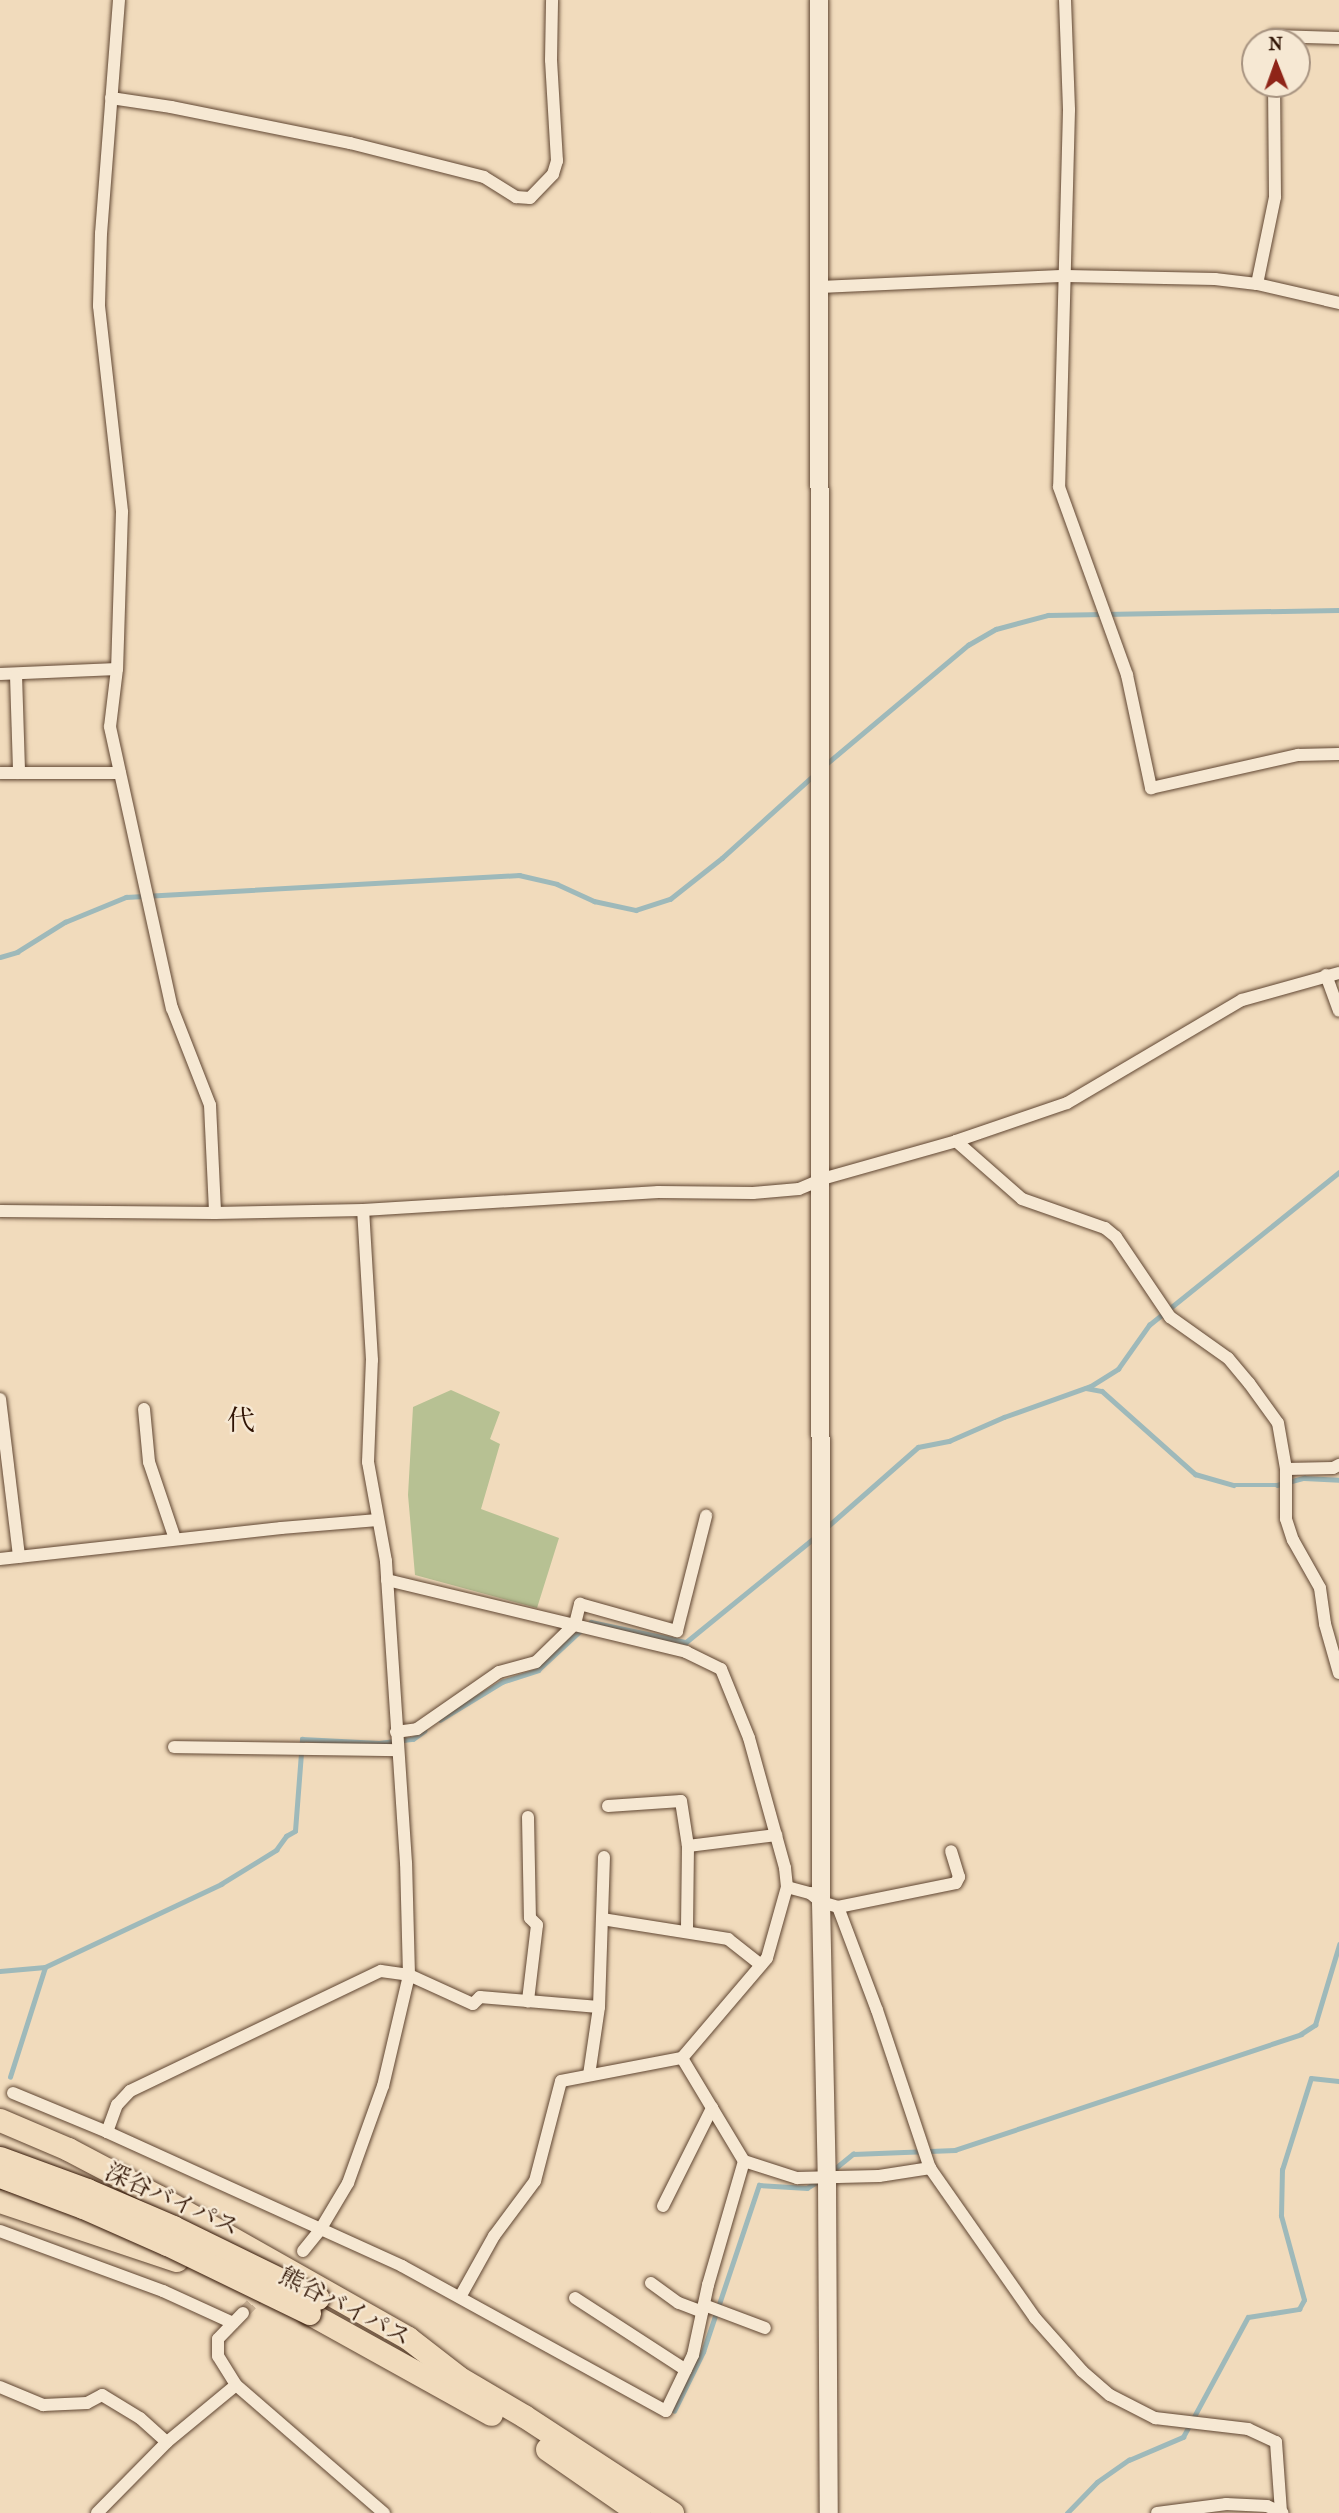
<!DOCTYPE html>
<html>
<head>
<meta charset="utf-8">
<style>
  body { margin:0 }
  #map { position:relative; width:1339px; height:2513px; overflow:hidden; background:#f1dbbc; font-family:"IM FELL French Canon","Noto Serif JP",serif }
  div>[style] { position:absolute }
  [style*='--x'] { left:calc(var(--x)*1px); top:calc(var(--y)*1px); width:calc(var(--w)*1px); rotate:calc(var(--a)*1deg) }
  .green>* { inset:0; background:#b7c193 }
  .stream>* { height:4.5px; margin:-2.25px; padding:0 2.25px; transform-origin:2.25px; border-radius:2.25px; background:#9eb9ba }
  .street-tunnel>* { height:12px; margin-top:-6px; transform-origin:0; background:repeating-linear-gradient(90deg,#cab397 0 12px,transparent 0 18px) }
  .roads { filter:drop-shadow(0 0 2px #604632) drop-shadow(0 0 2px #604632) }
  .street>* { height:12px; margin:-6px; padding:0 6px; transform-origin:6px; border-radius:6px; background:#f6e8d3 }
  .secondary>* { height:18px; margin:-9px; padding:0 9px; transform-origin:9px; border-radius:9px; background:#f6e8d3 }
  .highway>* { height:23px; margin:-11.5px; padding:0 11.5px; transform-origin:11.5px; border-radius:11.5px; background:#f1dbbc }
  .bridges { filter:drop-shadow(0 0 2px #301404) drop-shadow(0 0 2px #301404) }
  .highway-bridge>* { height:23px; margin:-11.5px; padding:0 11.5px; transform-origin:11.5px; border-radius:11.5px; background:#f1dbbc }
  span { translate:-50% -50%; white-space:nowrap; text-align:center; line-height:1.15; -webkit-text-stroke:5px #f6e8d3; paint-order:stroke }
  .street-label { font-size:24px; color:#301404 }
  .quarter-label { font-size:28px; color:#301404 }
  .north { position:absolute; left:1241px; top:28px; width:70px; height:70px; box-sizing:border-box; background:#f6e8d3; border:2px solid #a79380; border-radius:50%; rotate:359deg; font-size:19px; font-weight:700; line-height:28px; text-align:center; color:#301404 }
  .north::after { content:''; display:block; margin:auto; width:24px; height:32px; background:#8f2418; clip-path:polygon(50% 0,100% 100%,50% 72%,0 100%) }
</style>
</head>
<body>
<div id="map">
  <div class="green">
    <div style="clip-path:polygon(451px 1390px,500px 1412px,490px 1439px,500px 1444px,481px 1509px,559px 1538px,537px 1608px,415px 1575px,408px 1495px,413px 1407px)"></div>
  </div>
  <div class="stream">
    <div style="--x:825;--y:765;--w:187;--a:-40"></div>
    <div style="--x:968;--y:645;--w:32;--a:-30"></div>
    <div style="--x:996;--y:629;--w:54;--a:-15.1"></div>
    <div style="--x:1048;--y:615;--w:291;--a:-1"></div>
    <div style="--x:0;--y:957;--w:18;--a:-16"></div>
    <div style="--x:17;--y:952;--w:57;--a:-32"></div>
    <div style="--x:65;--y:922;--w:66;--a:-22.3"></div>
    <div style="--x:126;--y:897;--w:394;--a:-3.2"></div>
    <div style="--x:519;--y:875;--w:39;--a:13"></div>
    <div style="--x:557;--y:884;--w:41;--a:24.7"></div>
    <div style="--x:594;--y:901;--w:43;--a:12.1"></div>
    <div style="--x:636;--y:910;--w:36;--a:-18"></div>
    <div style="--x:670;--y:899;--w:66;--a:-38.3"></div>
    <div style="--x:722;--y:858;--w:125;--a:-42.1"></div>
    <div style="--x:1086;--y:1388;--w:16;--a:11"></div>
    <div style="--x:1102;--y:1391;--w:125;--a:41.7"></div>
    <div style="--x:1195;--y:1474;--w:40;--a:16"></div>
    <div style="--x:1233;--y:1485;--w:44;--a:0"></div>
    <div style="--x:1277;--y:1485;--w:28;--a:-15"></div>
    <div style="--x:1304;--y:1478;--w:35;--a:3"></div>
    <div style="--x:827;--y:1527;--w:121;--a:-41.3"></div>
    <div style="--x:918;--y:1447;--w:32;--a:-11"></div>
    <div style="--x:949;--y:1441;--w:60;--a:-23.6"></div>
    <div style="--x:1004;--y:1417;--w:92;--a:-19.6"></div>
    <div style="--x:1091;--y:1386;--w:32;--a:-32"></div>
    <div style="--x:1118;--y:1369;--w:54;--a:-54.8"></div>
    <div style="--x:1149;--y:1325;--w:244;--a:-38.8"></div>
    <div style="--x:588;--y:1625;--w:4;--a:-45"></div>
    <div style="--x:591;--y:1622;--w:97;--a:11.9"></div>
    <div style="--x:686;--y:1642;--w:166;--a:-39.1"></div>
    <div style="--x:440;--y:1720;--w:73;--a:-31.5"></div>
    <div style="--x:502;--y:1682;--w:38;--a:-18"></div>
    <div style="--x:538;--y:1670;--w:59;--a:-42.9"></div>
    <div style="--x:0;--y:1971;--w:45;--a:-5.1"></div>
    <div style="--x:45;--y:1967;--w:195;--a:-25.2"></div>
    <div style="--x:221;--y:1884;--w:65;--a:-31.7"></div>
    <div style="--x:276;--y:1850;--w:17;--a:-54"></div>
    <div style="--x:286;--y:1836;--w:10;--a:-29"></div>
    <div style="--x:295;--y:1831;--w:92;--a:-85.6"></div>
    <div style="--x:302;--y:1739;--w:77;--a:3"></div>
    <div style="--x:379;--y:1743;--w:34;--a:-7"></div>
    <div style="--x:413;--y:1739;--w:14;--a:-36"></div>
    <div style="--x:10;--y:2077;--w:115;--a:-72.3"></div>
    <div style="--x:833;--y:2170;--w:26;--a:-39"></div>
    <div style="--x:853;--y:2154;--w:102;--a:-2.2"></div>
    <div style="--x:955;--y:2150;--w:365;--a:-18.5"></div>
    <div style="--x:1301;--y:2034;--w:17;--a:-33"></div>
    <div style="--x:1315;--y:2025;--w:84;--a:-73.3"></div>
    <div style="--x:674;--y:2411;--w:66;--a:-63.8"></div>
    <div style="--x:703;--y:2352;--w:176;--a:-71.5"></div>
    <div style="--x:759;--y:2185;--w:48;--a:3.6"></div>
    <div style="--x:807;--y:2188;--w:13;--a:-32"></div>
    <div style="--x:1067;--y:2513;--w:43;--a:-45.9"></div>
    <div style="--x:1097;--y:2482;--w:39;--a:-35"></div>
    <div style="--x:1129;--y:2460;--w:59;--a:-23.1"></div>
    <div style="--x:1183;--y:2437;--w:136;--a:-61.6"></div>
    <div style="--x:1248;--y:2317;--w:52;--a:-8.9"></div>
    <div style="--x:1299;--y:2309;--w:10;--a:-61"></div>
    <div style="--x:1304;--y:2300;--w:87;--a:-105.3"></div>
    <div style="--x:1281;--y:2216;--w:46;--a:-88.8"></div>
    <div style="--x:1282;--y:2170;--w:96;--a:-72.5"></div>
    <div style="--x:1311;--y:2078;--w:28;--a:6"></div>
  </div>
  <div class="street-tunnel">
    <div style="--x:243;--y:2313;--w:35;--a:-46"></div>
  </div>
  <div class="roads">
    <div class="street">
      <div style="--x:119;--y:0;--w:234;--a:94.4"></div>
      <div style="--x:101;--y:233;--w:73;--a:91.6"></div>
      <div style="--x:99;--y:306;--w:207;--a:83.6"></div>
      <div style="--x:122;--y:512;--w:157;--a:91.8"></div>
      <div style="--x:117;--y:669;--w:58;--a:96.9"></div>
      <div style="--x:110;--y:727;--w:288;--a:77.6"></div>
      <div style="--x:172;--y:1008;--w:104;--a:68.6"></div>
      <div style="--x:210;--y:1105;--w:108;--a:87.3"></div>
      <div style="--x:1065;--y:0;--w:110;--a:87.9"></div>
      <div style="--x:1069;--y:110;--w:377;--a:91.5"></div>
      <div style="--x:1059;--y:487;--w:200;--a:70.1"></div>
      <div style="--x:1127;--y:675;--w:116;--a:78"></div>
      <div style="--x:1151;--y:788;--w:151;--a:-12.7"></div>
      <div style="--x:1298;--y:755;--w:41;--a:-1.4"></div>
      <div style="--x:1273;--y:42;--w:6;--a:-90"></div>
      <div style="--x:1273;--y:36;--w:66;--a:1.7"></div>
      <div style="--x:111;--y:98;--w:61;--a:8.5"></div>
      <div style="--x:171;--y:107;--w:183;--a:11.4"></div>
      <div style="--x:350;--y:143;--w:138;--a:14.2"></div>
      <div style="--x:484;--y:177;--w:38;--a:32"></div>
      <div style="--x:516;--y:197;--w:14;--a:4"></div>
      <div style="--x:530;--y:198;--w:33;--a:-46"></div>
      <div style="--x:553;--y:174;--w:14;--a:-73"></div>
      <div style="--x:557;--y:161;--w:101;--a:-93.4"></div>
      <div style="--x:551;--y:60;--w:60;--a:-89"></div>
      <div style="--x:1257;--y:284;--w:89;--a:-78.3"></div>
      <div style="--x:1275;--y:197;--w:113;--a:-90.5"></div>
      <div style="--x:820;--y:287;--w:246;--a:-2.6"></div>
      <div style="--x:1066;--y:276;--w:149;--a:1.2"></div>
      <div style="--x:1215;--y:279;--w:42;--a:6.8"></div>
      <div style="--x:1257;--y:284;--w:84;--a:13"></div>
      <div style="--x:0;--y:674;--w:117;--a:-2.4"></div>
      <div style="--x:16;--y:675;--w:98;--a:88.2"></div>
      <div style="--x:0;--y:773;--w:120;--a:0"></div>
      <div style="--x:1326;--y:975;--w:38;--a:70"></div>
      <div style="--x:956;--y:1141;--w:88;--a:41.3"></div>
      <div style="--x:1022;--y:1199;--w:88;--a:19.3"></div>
      <div style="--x:1105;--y:1228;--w:14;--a:39"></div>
      <div style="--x:1116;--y:1237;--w:97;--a:56"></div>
      <div style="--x:1170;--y:1317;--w:71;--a:35.3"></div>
      <div style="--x:1228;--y:1358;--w:33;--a:50"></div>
      <div style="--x:1249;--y:1383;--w:49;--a:54.1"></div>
      <div style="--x:1278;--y:1423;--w:47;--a:80.1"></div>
      <div style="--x:1286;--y:1469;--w:50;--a:90"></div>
      <div style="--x:1286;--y:1519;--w:22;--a:72"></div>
      <div style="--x:1293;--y:1540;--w:55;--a:60.6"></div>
      <div style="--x:1320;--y:1588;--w:36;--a:82"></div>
      <div style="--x:1325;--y:1624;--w:51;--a:74.1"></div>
      <div style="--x:0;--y:1211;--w:215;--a:0.5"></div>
      <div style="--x:215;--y:1213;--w:148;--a:-1.2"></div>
      <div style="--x:363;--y:1210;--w:296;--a:-3.5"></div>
      <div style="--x:658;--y:1192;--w:95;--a:0.6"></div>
      <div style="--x:753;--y:1193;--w:46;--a:-5"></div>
      <div style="--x:799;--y:1189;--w:25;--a:-23"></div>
      <div style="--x:822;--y:1179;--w:139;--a:-15.8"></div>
      <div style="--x:956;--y:1141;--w:117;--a:-18.9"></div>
      <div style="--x:1067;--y:1103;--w:203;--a:-30.5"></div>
      <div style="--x:1242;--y:1000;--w:101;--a:-15.6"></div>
      <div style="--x:0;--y:1399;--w:159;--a:83.1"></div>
      <div style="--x:144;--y:1409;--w:53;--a:84.6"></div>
      <div style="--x:149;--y:1462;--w:81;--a:71.3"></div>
      <div style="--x:1286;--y:1469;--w:47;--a:-1.2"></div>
      <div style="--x:1333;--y:1468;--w:7;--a:-27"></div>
      <div style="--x:0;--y:1559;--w:283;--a:-6.3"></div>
      <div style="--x:281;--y:1528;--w:97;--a:-4.7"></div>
      <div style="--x:387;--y:1580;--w:308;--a:13.5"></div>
      <div style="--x:686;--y:1652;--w:39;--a:26"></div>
      <div style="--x:721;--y:1669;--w:74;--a:67.9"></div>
      <div style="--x:749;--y:1738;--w:135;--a:74.5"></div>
      <div style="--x:785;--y:1868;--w:19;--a:84"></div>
      <div style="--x:787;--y:1887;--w:24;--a:15"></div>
      <div style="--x:810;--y:1893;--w:14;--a:39"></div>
      <div style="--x:821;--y:1902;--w:18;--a:16"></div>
      <div style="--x:838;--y:1907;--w:110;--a:69.3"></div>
      <div style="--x:877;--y:2010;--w:167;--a:71.5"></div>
      <div style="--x:930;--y:2168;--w:183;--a:55"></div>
      <div style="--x:1035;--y:2318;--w:71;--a:48.4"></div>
      <div style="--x:1082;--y:2371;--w:37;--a:41"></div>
      <div style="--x:1110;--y:2395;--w:51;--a:27.1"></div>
      <div style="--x:1155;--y:2418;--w:94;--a:6.7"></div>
      <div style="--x:1248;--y:2429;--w:31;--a:25"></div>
      <div style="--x:1276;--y:2442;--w:69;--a:85.9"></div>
      <div style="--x:396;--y:1732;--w:21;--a:-8"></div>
      <div style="--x:417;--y:1729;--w:100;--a:-34.8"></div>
      <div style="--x:499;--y:1672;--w:38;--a:-15"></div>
      <div style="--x:536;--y:1662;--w:54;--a:-44.3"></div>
      <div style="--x:575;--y:1624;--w:21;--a:-76"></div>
      <div style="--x:580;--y:1604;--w:101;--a:15.6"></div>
      <div style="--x:677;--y:1631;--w:119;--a:-75.8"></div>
      <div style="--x:174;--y:1747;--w:223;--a:0.8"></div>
      <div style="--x:608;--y:1806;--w:73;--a:-3.9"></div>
      <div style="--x:681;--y:1801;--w:46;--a:81.2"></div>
      <div style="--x:688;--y:1846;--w:86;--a:90.7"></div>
      <div style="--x:528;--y:1817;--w:101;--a:88.9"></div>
      <div style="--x:530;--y:1918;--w:10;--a:45"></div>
      <div style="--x:537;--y:1925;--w:77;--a:96.8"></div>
      <div style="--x:688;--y:1846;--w:89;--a:-7.1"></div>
      <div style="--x:838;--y:1907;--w:120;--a:-11.5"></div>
      <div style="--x:956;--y:1883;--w:7;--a:-63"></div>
      <div style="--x:959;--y:1877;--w:27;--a:-107"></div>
      <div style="--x:602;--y:1919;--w:128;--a:9"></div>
      <div style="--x:728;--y:1939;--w:42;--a:38.2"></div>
      <div style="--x:682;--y:2058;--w:131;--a:-49.6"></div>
      <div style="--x:767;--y:1958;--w:74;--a:-74.3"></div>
      <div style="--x:589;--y:2075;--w:69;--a:-81.6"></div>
      <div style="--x:599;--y:2007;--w:150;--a:-88.1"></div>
      <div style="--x:13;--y:2093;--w:102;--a:22.5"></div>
      <div style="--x:107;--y:2132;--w:324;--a:24.4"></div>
      <div style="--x:402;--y:2266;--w:301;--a:28.8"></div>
      <div style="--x:666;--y:2411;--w:62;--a:-64.3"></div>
      <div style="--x:693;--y:2355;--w:72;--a:-77.9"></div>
      <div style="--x:708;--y:2285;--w:129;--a:-73.8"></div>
      <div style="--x:107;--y:2132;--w:29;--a:-70"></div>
      <div style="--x:117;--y:2105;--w:19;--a:-47"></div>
      <div style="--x:130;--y:2091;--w:278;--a:-25.6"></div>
      <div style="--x:381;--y:1971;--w:28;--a:8"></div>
      <div style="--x:409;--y:1975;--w:70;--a:24.4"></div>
      <div style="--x:473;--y:2004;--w:10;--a:-45"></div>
      <div style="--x:480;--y:1997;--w:119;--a:4.8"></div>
      <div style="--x:663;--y:2206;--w:110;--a:-63.4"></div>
      <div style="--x:0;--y:2231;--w:174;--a:20.2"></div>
      <div style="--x:163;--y:2291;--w:77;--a:24.6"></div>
      <div style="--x:303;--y:2251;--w:27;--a:-51"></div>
      <div style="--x:320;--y:2230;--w:55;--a:-59.2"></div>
      <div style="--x:348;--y:2183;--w:103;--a:-70.2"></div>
      <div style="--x:383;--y:2086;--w:114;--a:-76.8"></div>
      <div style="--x:409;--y:1975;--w:112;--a:-91.5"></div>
      <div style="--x:406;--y:1863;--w:303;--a:-93.8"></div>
      <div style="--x:386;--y:1561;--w:101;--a:-100.3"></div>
      <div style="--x:368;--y:1462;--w:102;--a:-87.8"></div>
      <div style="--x:372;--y:1360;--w:150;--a:-93.4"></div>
      <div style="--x:651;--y:2283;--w:34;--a:36"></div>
      <div style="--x:679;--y:2303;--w:25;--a:21"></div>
      <div style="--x:460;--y:2297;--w:70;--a:-60.9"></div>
      <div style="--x:494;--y:2236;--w:69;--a:-53.3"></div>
      <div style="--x:535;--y:2181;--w:103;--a:-75.4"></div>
      <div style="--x:561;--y:2081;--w:123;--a:-10.8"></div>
      <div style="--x:682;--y:2058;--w:120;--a:59"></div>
      <div style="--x:744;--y:2161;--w:56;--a:17.8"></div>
      <div style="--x:797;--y:2178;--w:82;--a:-1.4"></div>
      <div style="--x:879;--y:2176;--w:52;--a:-8.9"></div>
      <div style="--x:575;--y:2298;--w:132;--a:33"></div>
      <div style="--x:704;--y:2305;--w:65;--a:20.7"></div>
      <div style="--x:243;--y:2313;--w:36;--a:134"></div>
      <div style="--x:218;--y:2339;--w:17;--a:90"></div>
      <div style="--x:218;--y:2356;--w:34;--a:58"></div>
      <div style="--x:236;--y:2385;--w:196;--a:40.9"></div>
      <div style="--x:0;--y:2387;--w:47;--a:22.7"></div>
      <div style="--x:43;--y:2405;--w:44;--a:-2.6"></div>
      <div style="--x:87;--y:2403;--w:17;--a:-28"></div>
      <div style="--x:102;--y:2395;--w:44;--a:31.2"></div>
      <div style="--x:140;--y:2418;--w:36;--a:42"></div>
      <div style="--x:97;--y:2513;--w:100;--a:-45.4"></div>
      <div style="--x:167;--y:2442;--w:89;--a:-39.6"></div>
      <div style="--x:1157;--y:2513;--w:70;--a:-7.4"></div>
      <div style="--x:1226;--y:2504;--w:41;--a:2.8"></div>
      <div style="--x:1267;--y:2506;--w:17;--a:24"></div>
    </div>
    <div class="secondary">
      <div style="--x:819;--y:0;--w:1902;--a:89.94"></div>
      <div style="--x:821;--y:1902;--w:276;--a:88.8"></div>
      <div style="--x:827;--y:2178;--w:335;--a:89.7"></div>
    </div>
    <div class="highway">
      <div style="--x:0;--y:2120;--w:74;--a:23.1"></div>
      <div style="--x:68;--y:2149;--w:101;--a:27.8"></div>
      <div style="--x:157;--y:2196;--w:288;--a:29.5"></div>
      <div style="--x:408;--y:2338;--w:62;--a:37.8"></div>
      <div style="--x:0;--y:2201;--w:186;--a:18.5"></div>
      <div style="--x:309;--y:2313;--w:208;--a:29"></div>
      <div style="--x:444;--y:2369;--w:93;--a:30.4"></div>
      <div style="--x:524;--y:2416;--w:177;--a:33.2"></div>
      <div style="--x:547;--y:2449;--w:112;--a:34.8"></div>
    </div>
  </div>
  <div class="bridges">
    <div class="highway-bridge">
      <div style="--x:0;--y:2158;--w:93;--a:20.2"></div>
      <div style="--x:87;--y:2190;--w:94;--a:23.3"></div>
      <div style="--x:173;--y:2227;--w:161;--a:26.1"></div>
      <div style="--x:0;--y:2176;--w:89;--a:20.5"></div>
      <div style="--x:83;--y:2207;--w:92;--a:23.8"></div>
      <div style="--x:167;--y:2244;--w:158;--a:25.9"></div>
    </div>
  </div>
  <div class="street-label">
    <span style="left:172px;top:2200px;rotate:24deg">深谷バイパス</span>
    <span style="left:345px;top:2307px;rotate:27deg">熊谷バイパス</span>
  </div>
  <div class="quarter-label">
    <span style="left:241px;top:1421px">代</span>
  </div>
  <div class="north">N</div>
</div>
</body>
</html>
